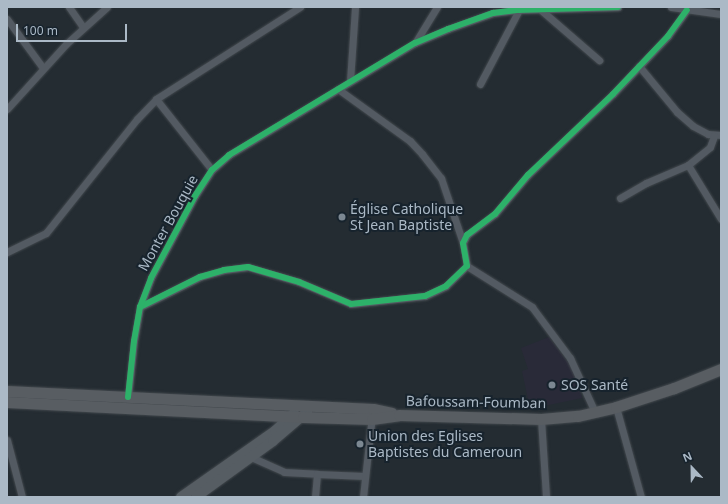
<!DOCTYPE html>
<html>
<head>
<meta charset="utf-8">
<style>
  body { margin:0 }
  #map { position:relative; width:728px; height:504px; overflow:hidden; background:#242c32; font-family:"Noto Sans",sans-serif }
  div>[style] { position:absolute }
  [style*='--x'] { left:calc(var(--x)*1px); top:calc(var(--y)*1px); width:calc(var(--w)*1px); rotate:calc(var(--a)*1deg) }
  .medical>* { inset:0; background:#292a38 }
  .roads { filter:drop-shadow(0 0 1px #42484d) drop-shadow(0 0 1px #42484d) }
  .minor>* { height:7px; margin:-3.5px; padding:0 3.5px; transform-origin:3.5px; border-radius:3.5px; background:#535a62 }
  .primary>* { height:10px; margin:-5px; padding:0 5px; transform-origin:5px; border-radius:5px; background:#565d63 }
  .trunk>* { height:11px; margin:-5.5px; padding:0 5.5px; transform-origin:5.5px; border-radius:5.5px; background:#585d62 }
  .cycleway>* { height:6px; margin:-3px; padding:0 3px; transform-origin:3px; border-radius:3px; background:#2db169 }
  .dots>* { width:11px; height:11px; translate:-50% -50%; box-sizing:border-box; border:2px solid #17232d; border-radius:50% }
  span { translate:-50% -50%; white-space:nowrap; text-align:center; line-height:1.15; -webkit-text-stroke:4px #17232d; paint-order:stroke }
  .poi-label { font-size:14px; color:#abb9c6 }
  .left { translate:0 -50%; text-align:left }
  .street-label { font-size:14px; color:#abb9c6 }
  .frame { position:absolute; inset:0; border:8px solid #abb9c6; pointer-events:none }
  .north { position:absolute; left:672px; top:448px; width:40px; height:40px; -webkit-text-stroke:3px #17232d; paint-order:stroke; rotate:338deg; font-size:11px; font-weight:700; line-height:16px; text-align:center; color:#abb9c6 }
  .north::after { content:''; display:block; margin:auto; width:14px; height:18px; background:#abb9c6; clip-path:polygon(50% 0,100% 100%,50% 72%,0 100%) }
  .scale { position:absolute; left:16px; top:24px; width:111px; height:18px; box-sizing:border-box; border:2px solid #abb9c6; border-top:0; padding-left:5px; font-size:12px; line-height:14px; white-space:nowrap; color:#abb9c6; -webkit-text-stroke:3px #17232d; paint-order:stroke }
</style>
</head>
<body>
<div id="map">
  <div class="medical">
    <div style="clip-path:polygon(549px 337px,576px 373px,582px 398px,530px 409px,522px 371px,528px 369px,521px 348px)"></div>
  </div>
  <div class="roads">
    <div class="minor">
      <div style="--x:69;--y:7;--w:24;--a:55"></div>
      <div style="--x:671;--y:7;--w:50;--a:8"></div>
      <div style="--x:541;--y:10;--w:77;--a:40.8"></div>
      <div style="--x:7;--y:19;--w:61;--a:53.7"></div>
      <div style="--x:415;--y:43;--w:42;--a:-58.6"></div>
      <div style="--x:639;--y:66;--w:60;--a:50.4"></div>
      <div style="--x:677;--y:112;--w:21;--a:41"></div>
      <div style="--x:693;--y:126;--w:17;--a:28"></div>
      <div style="--x:708;--y:134;--w:13;--a:4"></div>
      <div style="--x:350;--y:81;--w:74;--a:-86.1"></div>
      <div style="--x:480;--y:84;--w:84;--a:-62.2"></div>
      <div style="--x:338;--y:89;--w:89;--a:35.8"></div>
      <div style="--x:410;--y:141;--w:18;--a:47"></div>
      <div style="--x:422;--y:154;--w:31;--a:52"></div>
      <div style="--x:441;--y:178;--w:69;--a:71.3"></div>
      <div style="--x:156;--y:99;--w:171;--a:-32.6"></div>
      <div style="--x:7;--y:109;--w:88;--a:-47.8"></div>
      <div style="--x:66;--y:44;--w:55;--a:-42.1"></div>
      <div style="--x:688;--y:165;--w:28;--a:-39"></div>
      <div style="--x:710;--y:147;--w:12;--a:-70"></div>
      <div style="--x:620;--y:198;--w:30;--a:-30"></div>
      <div style="--x:646;--y:183;--w:46;--a:-23.2"></div>
      <div style="--x:688;--y:165;--w:63;--a:58.6"></div>
      <div style="--x:7;--y:252;--w:43;--a:-26"></div>
      <div style="--x:46;--y:233;--w:146;--a:-51.4"></div>
      <div style="--x:137;--y:119;--w:28;--a:-46"></div>
      <div style="--x:156;--y:99;--w:90;--a:51.7"></div>
      <div style="--x:467;--y:266;--w:77;--a:32.2"></div>
      <div style="--x:532;--y:307;--w:64;--a:53.3"></div>
      <div style="--x:570;--y:358;--w:60;--a:65.2"></div>
      <div style="--x:140;--y:307;--w:67;--a:-26.6"></div>
      <div style="--x:200;--y:277;--w:25;--a:-16"></div>
      <div style="--x:224;--y:270;--w:24;--a:-7"></div>
      <div style="--x:248;--y:267;--w:53;--a:16.4"></div>
      <div style="--x:299;--y:282;--w:56;--a:22.9"></div>
      <div style="--x:351;--y:304;--w:74;--a:-6.2"></div>
      <div style="--x:425;--y:296;--w:23;--a:-25"></div>
      <div style="--x:446;--y:286;--w:29;--a:-44"></div>
      <div style="--x:467;--y:266;--w:23;--a:-100"></div>
      <div style="--x:463;--y:243;--w:9;--a:-63"></div>
      <div style="--x:467;--y:235;--w:35;--a:-37"></div>
      <div style="--x:495;--y:214;--w:51;--a:-49.8"></div>
      <div style="--x:528;--y:175;--w:117;--a:-43.6"></div>
      <div style="--x:613;--y:94;--w:80;--a:-46.5"></div>
      <div style="--x:668;--y:36;--w:32;--a:-54"></div>
      <div style="--x:128;--y:397;--w:56;--a:-83.9"></div>
      <div style="--x:134;--y:341;--w:35;--a:-80"></div>
      <div style="--x:140;--y:307;--w:31;--a:-69"></div>
      <div style="--x:151;--y:278;--w:93;--a:-61.8"></div>
      <div style="--x:195;--y:196;--w:31;--a:-57"></div>
      <div style="--x:212;--y:170;--w:23;--a:-41"></div>
      <div style="--x:229;--y:155;--w:217;--a:-31.1"></div>
      <div style="--x:415;--y:43;--w:36;--a:-23"></div>
      <div style="--x:448;--y:29;--w:48;--a:-19.6"></div>
      <div style="--x:493;--y:13;--w:26;--a:-7"></div>
      <div style="--x:519;--y:10;--w:99;--a:-1.7"></div>
      <div style="--x:616;--y:407;--w:93;--a:74.5"></div>
      <div style="--x:541;--y:419;--w:78;--a:86.3"></div>
      <div style="--x:7;--y:440;--w:59;--a:75.3"></div>
      <div style="--x:251;--y:457;--w:36;--a:24"></div>
      <div style="--x:284;--y:472;--w:33;--a:3"></div>
      <div style="--x:315;--y:497;--w:23;--a:-85"></div>
      <div style="--x:317;--y:474;--w:48;--a:2.4"></div>
      <div style="--x:363;--y:497;--w:81;--a:-83.7"></div>
    </div>
    <div class="primary">
      <div style="--x:181;--y:497;--w:115;--a:-35.1"></div>
      <div style="--x:275;--y:431;--w:26;--a:-43"></div>
      <div style="--x:196;--y:497;--w:95;--a:-36"></div>
      <div style="--x:273;--y:441;--w:45;--a:-40.5"></div>
    </div>
    <div class="trunk">
      <div style="--x:7;--y:391;--w:366;--a:2.8"></div>
      <div style="--x:373;--y:409;--w:19;--a:12"></div>
      <div style="--x:7;--y:402;--w:296;--a:2.9"></div>
      <div style="--x:303;--y:417;--w:69;--a:1.7"></div>
      <div style="--x:372;--y:419;--w:27;--a:-8"></div>
      <div style="--x:399;--y:415;--w:142;--a:1.6"></div>
      <div style="--x:541;--y:419;--w:37;--a:-5"></div>
      <div style="--x:578;--y:416;--w:39;--a:-13"></div>
      <div style="--x:616;--y:407;--w:61;--a:-18.1"></div>
      <div style="--x:674;--y:388;--w:51;--a:-22"></div>
    </div>
  </div>
  <div class="cycleway">
    <div style="--x:140;--y:307;--w:67;--a:-26.6"></div>
    <div style="--x:200;--y:277;--w:25;--a:-16"></div>
    <div style="--x:224;--y:270;--w:24;--a:-7"></div>
    <div style="--x:248;--y:267;--w:53;--a:16.4"></div>
    <div style="--x:299;--y:282;--w:56;--a:22.9"></div>
    <div style="--x:351;--y:304;--w:74;--a:-6.2"></div>
    <div style="--x:425;--y:296;--w:23;--a:-25"></div>
    <div style="--x:446;--y:286;--w:29;--a:-44"></div>
    <div style="--x:467;--y:266;--w:23;--a:-100"></div>
    <div style="--x:463;--y:243;--w:9;--a:-63"></div>
    <div style="--x:467;--y:235;--w:35;--a:-37"></div>
    <div style="--x:495;--y:214;--w:51;--a:-49.8"></div>
    <div style="--x:528;--y:175;--w:117;--a:-43.6"></div>
    <div style="--x:613;--y:94;--w:80;--a:-46.5"></div>
    <div style="--x:668;--y:36;--w:32;--a:-54"></div>
    <div style="--x:128;--y:397;--w:56;--a:-83.9"></div>
    <div style="--x:134;--y:341;--w:35;--a:-80"></div>
    <div style="--x:140;--y:307;--w:31;--a:-69"></div>
    <div style="--x:151;--y:278;--w:93;--a:-61.8"></div>
    <div style="--x:195;--y:196;--w:31;--a:-57"></div>
    <div style="--x:212;--y:170;--w:23;--a:-41"></div>
    <div style="--x:229;--y:155;--w:217;--a:-31.1"></div>
    <div style="--x:415;--y:43;--w:36;--a:-23"></div>
    <div style="--x:448;--y:29;--w:48;--a:-19.6"></div>
    <div style="--x:493;--y:13;--w:26;--a:-7"></div>
    <div style="--x:519;--y:10;--w:99;--a:-1.7"></div>
  </div>
  <div class="dots">
    <div style="left:342px;top:217px;background:#7c8892"></div>
    <div style="left:552px;top:385px;background:#7c8892"></div>
    <div style="left:360px;top:444px;background:#7c8892"></div>
  </div>
  <div class="poi-label">
    <span class="left" style="left:350px;top:217px">Église Catholique<br>St Jean Baptiste</span>
    <span class="left" style="left:561px;top:385px">SOS Santé</span>
    <span class="left" style="left:368px;top:444px">Union des Eglises<br>Baptistes du Cameroun</span>
  </div>
  <div class="street-label">
    <span style="left:168px;top:223px;rotate:-61deg">Monter Bouquie</span>
    <span style="left:476px;top:402px;rotate:1deg">Bafoussam-Foumban</span>
  </div>
  <div class="frame"></div>
  <div class="north">N</div>
  <div class="scale">100 m</div>
</div>
</body>
</html>
